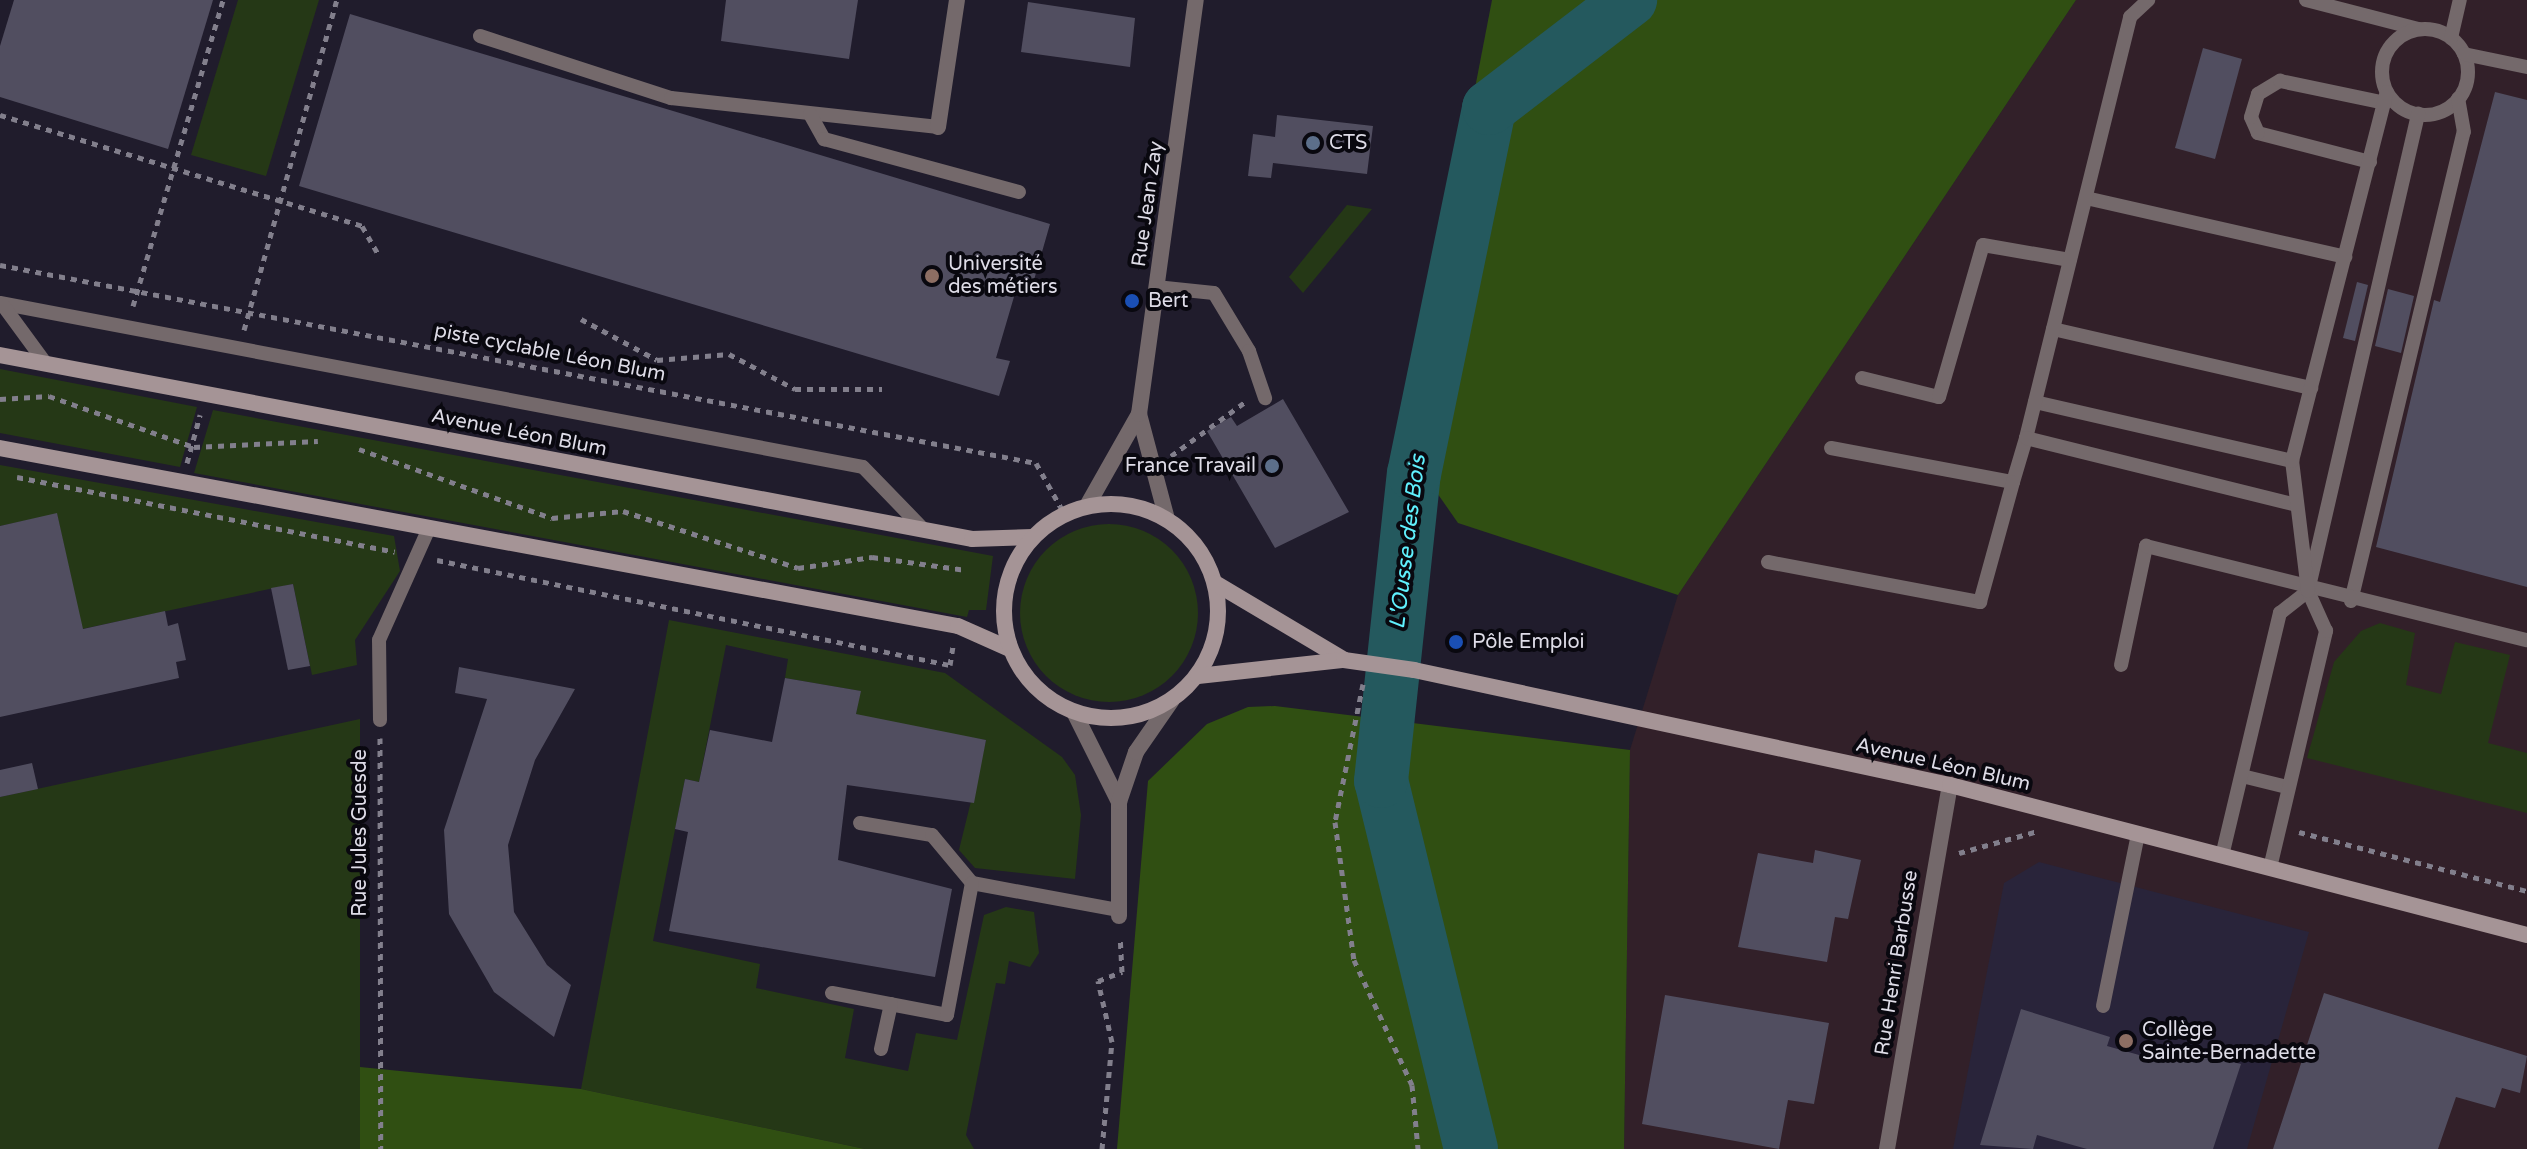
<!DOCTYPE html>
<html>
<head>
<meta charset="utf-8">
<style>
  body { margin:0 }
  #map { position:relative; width:2527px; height:1149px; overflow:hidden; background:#201c2c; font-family:"Varela Round",sans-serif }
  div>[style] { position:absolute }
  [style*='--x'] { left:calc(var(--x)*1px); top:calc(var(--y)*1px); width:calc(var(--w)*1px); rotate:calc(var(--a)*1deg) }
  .industrial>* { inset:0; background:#322029 }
  .built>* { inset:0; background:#29243a }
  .green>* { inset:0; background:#253816 }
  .round { border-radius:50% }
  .forest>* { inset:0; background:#304f12 }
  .river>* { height:54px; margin:-27px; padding:0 27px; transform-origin:27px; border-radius:27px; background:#24595e }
  .building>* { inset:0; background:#514e60 }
  .path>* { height:5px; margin-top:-2.5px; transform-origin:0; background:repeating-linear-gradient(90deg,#827f8c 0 6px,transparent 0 12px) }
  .lane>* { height:14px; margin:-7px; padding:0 7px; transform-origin:7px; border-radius:7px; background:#74696b }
  .lane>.ring { margin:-7px; padding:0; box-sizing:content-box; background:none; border:14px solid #74696b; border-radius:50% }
  .street>* { height:16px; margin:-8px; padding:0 8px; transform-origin:8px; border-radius:8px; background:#74696b }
  .secondary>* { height:16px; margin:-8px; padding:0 8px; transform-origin:8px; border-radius:8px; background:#a59496 }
  .secondary>.ring { margin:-8px; padding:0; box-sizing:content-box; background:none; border:16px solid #a59496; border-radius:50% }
  .dots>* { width:22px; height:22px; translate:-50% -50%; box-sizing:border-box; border:4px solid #09080f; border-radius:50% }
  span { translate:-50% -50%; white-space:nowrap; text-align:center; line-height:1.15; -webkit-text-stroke:8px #09080f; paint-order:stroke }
  .poi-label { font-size:20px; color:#dedce7 }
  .left { translate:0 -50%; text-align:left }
  .right { translate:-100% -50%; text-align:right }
  .street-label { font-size:20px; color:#dedce7 }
  .water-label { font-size:22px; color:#60f1fe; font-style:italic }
</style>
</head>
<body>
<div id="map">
  <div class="industrial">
    <div style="clip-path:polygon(2076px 0,2527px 0,2527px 1149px,1624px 1149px,1630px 750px,1678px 595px)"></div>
  </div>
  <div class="built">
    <div style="clip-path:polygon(2039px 862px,2309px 932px,2247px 1149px,1953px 1149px,2004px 883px)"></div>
  </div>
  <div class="green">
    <div style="clip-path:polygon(238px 0,319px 0,266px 176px,191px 155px)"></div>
    <div style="clip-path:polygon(1347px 205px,1372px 209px,1303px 293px,1289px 277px)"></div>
    <div style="clip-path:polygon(0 369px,197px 407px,180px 467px,0 433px)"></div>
    <div style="clip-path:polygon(213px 410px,993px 556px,986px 610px,969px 610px,967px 617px,194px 473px)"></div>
    <div style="clip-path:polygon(0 465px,394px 536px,400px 571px,355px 640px,357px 665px,312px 675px,293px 584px,82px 629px,57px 514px,0 526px)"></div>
    <div class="round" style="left:1020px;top:524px;width:178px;height:178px"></div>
    <div style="clip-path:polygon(669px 620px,945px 673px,1062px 757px,1075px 775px,1081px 815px,1075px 879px,975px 868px,959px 850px,986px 740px,855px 720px,860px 691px,785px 678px,788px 659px,726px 645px,699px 782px,685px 779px,653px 941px,760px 964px,756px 988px,854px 1009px,845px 1058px,908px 1071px,916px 1033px,957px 1040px,984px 915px,1006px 907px,1034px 912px,1039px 953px,1030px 967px,1009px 961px,1005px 984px,996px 983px,966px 1135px,974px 1149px,865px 1149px,581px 1089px)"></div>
    <div style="clip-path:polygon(2380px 623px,2415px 633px,2406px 685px,2441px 694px,2455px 642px,2510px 655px,2488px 743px,2527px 753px,2527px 813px,2307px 758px,2334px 662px,2361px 631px)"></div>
    <div style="clip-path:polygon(360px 719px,360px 1149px,0 1149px,0 797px)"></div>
  </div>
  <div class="forest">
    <div style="clip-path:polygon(1492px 0,2076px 0,1678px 595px,1458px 523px,1435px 490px,1417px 389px)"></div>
    <div style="clip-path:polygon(1275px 706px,1630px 750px,1624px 1149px,1117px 1149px,1148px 781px,1207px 724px,1248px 707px)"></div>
    <div style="clip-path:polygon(360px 1067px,581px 1089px,865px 1149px,360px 1149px)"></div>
  </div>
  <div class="river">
    <div style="--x:1471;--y:1149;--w:379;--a:-103.7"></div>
    <div style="--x:1381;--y:781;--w:309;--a:-83.9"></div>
    <div style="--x:1414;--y:474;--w:374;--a:-78.4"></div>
    <div style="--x:1489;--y:108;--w:178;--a:-37.5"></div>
  </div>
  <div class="building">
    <div style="clip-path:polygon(14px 0,213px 0,168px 149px,0 97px,0 46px)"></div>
    <div style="clip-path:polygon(726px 0,858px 0,849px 59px,721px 41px)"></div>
    <div style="clip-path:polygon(1028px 2px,1135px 18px,1130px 67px,1021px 52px)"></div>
    <div style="clip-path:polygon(350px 14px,1050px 224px,1030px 294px,1016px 290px,996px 358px,1010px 361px,999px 396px,299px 186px)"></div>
    <div style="clip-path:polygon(2203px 48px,2242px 59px,2215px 159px,2175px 148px)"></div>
    <div style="clip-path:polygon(2495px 92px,2527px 100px,2527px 587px,2376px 547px,2434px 300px,2440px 302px)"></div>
    <div style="clip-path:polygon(1277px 115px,1373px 126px,1367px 174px,1273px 163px,1271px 178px,1248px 176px,1253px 134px,1275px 137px)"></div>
    <div style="clip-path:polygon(2357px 282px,2368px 285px,2355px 341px,2343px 338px)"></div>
    <div style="clip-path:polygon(2388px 289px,2414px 296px,2401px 353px,2375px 346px)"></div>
    <div style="clip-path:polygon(1283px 399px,1349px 512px,1275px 548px,1207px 431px,1231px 417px,1237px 426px)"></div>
    <div style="clip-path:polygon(57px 513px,83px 629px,165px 611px,168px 626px,178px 623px,186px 660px,176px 662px,179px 678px,0 717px,0 526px)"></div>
    <div style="clip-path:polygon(293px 584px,310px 666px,288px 670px,271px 588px)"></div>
    <div style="clip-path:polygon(459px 667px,575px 689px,535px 760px,508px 845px,514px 912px,547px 965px,571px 985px,554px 1037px,494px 992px,449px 914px,444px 830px,487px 699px,455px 693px)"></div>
    <div style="clip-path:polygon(785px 678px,861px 691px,856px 714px,986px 740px,974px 803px,847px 785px,838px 860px,952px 889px,935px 977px,669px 931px,688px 832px,675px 829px,685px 779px,699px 782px,710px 730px,772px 742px)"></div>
    <div style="clip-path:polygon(32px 763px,38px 789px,0 797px,0 770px)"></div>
    <div style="clip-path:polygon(1815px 850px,1861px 860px,1848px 919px,1835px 917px,1827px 962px,1738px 947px,1758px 853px,1813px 863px)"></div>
    <div style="clip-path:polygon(2324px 993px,2527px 1056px,2520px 1093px,2502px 1088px,2495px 1108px,2456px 1097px,2438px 1149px,2273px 1149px)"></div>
    <div style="clip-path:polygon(1665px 995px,1829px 1023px,1814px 1104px,1788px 1100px,1779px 1149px,1642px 1124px)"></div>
    <div style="clip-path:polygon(2021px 1009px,2110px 1037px,2107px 1046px,2157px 1060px,2161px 1045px,2241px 1064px,2213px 1149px,2087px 1149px,2037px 1135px,2033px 1149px,1980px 1145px)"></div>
  </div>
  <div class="path">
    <div style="--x:0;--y:115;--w:379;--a:17"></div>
    <div style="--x:362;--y:226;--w:34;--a:60"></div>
    <div style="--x:0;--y:265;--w:1055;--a:10.82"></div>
    <div style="--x:1036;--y:463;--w:57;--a:60.8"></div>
    <div style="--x:133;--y:306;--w:319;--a:-73.6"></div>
    <div style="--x:581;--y:319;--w:86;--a:28.3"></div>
    <div style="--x:657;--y:360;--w:72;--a:-4.8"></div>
    <div style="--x:729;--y:354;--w:75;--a:27.9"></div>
    <div style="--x:795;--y:389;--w:87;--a:0"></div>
    <div style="--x:244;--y:330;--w:343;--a:-74.3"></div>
    <div style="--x:0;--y:399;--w:49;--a:-3.5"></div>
    <div style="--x:49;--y:396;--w:154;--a:19.4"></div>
    <div style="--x:194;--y:447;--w:124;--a:-2.8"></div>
    <div style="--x:359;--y:449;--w:205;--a:19.7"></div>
    <div style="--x:552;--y:518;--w:71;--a:-5.6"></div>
    <div style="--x:623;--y:511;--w:184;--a:18"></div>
    <div style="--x:798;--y:568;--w:75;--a:-8.5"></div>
    <div style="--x:872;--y:557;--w:95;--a:7.9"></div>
    <div style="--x:1171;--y:456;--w:92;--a:-36.1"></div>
    <div style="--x:187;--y:463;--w:50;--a:-74.8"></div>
    <div style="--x:17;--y:477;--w:385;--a:11.2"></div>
    <div style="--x:437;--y:560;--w:524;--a:11.57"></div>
    <div style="--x:950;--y:665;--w:18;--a:-81"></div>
    <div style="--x:1363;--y:684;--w:141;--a:101.5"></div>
    <div style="--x:1335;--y:822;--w:139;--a:82.2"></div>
    <div style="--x:1354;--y:960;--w:138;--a:65.1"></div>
    <div style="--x:1412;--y:1085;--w:64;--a:84.6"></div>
    <div style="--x:380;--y:738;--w:411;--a:89.9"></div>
    <div style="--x:2299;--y:832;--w:236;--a:14.5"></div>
    <div style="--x:1959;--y:853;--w:82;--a:-15.6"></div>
    <div style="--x:1102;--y:1149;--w:107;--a:-84.7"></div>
    <div style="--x:1112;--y:1042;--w:63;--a:-102.9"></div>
    <div style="--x:1098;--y:981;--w:26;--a:-21"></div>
    <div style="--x:1122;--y:972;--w:35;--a:-93"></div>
  </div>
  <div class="lane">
    <div style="--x:2306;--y:0;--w:116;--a:14.5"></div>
    <div class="ring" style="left:2382px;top:29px;width:72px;height:72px"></div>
    <div style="--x:480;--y:36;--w:201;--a:18"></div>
    <div style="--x:671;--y:98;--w:269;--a:6.2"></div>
    <div style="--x:2451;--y:38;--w:39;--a:-77"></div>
    <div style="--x:2464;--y:54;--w:64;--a:11.7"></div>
    <div style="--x:810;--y:114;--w:29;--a:61"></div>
    <div style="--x:824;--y:139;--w:202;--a:15.2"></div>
    <div style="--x:2370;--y:162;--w:116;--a:-165.5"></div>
    <div style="--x:2258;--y:133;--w:17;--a:-114"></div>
    <div style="--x:2251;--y:117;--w:24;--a:-73"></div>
    <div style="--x:2258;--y:94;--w:26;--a:-31"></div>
    <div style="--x:2280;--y:81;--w:107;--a:11.8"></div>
    <div style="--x:2086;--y:198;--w:266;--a:12.8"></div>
    <div style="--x:1156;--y:287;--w:58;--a:5.9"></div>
    <div style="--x:1214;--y:293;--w:68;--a:58.9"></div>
    <div style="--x:1249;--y:351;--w:50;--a:71.2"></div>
    <div style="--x:0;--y:303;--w:878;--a:10.76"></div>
    <div style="--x:863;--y:467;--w:86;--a:45.9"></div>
    <div style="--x:2;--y:304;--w:74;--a:53.7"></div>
    <div style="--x:2053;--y:329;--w:265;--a:12.9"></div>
    <div style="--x:1862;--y:378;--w:79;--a:13.9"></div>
    <div style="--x:1939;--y:397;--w:158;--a:-73.9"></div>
    <div style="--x:1983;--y:245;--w:88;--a:9.8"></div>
    <div style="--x:2035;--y:402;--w:264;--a:12.9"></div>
    <div style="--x:2026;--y:438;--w:434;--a:-76.1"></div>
    <div style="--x:2130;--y:17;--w:25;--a:-43"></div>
    <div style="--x:1831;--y:448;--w:185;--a:10.6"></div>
    <div style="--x:2013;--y:482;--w:46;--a:-73.5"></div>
    <div style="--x:2026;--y:438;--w:279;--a:13.9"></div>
    <div style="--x:1768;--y:562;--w:216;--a:10.7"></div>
    <div style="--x:1980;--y:602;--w:124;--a:-74.6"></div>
    <div style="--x:2351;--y:601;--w:482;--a:-76.5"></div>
    <div style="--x:2464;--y:132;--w:34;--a:-100"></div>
    <div style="--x:2121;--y:665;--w:122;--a:-78.1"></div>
    <div style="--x:2146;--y:546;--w:392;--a:13.9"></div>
    <div style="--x:380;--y:720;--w:80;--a:-90.7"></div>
    <div style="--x:379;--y:640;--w:123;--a:-65.9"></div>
    <div style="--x:2242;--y:776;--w:46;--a:13.7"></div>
    <div style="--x:860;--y:823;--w:73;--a:9.5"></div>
    <div style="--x:932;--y:835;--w:62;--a:50.2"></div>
    <div style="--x:972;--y:883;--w:148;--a:10.5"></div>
    <div style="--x:2222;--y:856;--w:250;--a:-76.6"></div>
    <div style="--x:2280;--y:613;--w:36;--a:-38"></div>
    <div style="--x:2308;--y:591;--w:490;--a:-77"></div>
    <div style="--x:2270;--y:868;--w:244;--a:-76.7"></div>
    <div style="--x:2326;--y:631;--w:44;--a:-114.2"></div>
    <div style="--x:2308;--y:591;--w:131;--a:-97"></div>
    <div style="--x:2292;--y:461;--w:381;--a:-75.6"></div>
    <div style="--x:832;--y:993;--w:117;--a:10.8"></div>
    <div style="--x:947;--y:1015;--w:134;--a:-79.3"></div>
    <div style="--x:2103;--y:1006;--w:176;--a:-78.5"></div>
    <div style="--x:881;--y:1049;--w:46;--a:-77.5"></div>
  </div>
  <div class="street">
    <div style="--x:938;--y:127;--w:128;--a:-81.5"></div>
    <div style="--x:1139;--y:414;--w:109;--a:75.1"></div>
    <div style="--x:1087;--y:506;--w:106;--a:-60.5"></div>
    <div style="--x:1139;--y:414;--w:418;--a:-82.2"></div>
    <div style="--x:1074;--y:712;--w:101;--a:63.4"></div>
    <div style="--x:1119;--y:916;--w:114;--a:-90"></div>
    <div style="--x:1119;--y:802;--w:53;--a:-71.2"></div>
    <div style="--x:1136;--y:752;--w:63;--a:-55.3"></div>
    <div style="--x:1887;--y:1149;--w:369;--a:-80.2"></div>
  </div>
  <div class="secondary">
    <div style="--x:0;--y:355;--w:989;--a:10.72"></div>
    <div style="--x:972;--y:539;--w:61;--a:-1.9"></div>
    <div style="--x:0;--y:448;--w:974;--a:10.53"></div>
    <div style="--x:958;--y:626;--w:57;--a:23.9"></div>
    <div class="ring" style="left:1004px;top:504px;width:198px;height:198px"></div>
    <div style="--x:1215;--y:583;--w:149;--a:30.7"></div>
    <div style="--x:1198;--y:676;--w:147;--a:-6.3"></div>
    <div style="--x:1344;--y:660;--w:71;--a:8.1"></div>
    <div style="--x:1414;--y:670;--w:548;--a:12.11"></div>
    <div style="--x:1950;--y:785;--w:596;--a:14.57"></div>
  </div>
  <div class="dots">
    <div style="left:1313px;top:143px;background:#5c6f8a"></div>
    <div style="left:932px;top:276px;background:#8d6e63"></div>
    <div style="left:1132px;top:301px;background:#1a4fb4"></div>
    <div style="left:1272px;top:466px;background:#5c6f8a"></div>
    <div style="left:1456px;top:642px;background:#1a4fb4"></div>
    <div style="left:2126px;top:1041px;background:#8d6e63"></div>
  </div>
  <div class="poi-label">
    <span class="left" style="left:1329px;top:143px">CTS</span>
    <span class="left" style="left:948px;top:276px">Université<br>des métiers</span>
    <span class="left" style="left:1148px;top:301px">Bert</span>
    <span class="right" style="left:1256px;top:466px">France Travail</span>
    <span class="left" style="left:1472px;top:642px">Pôle Emploi</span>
    <span class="left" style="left:2142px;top:1042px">Collège<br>Sainte-Bernadette</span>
  </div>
  <div class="street-label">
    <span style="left:1148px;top:204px;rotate:-82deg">Rue Jean Zay</span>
    <span style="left:550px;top:353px;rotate:11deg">piste cyclable Léon Blum</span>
    <span style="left:519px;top:433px;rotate:11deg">Avenue Léon Blum</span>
    <span style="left:1943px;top:765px;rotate:13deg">Avenue Léon Blum</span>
    <span style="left:360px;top:833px;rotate:-90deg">Rue Jules Guesde</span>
    <span style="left:1897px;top:963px;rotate:-81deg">Rue Henri Barbusse</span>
  </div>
  <div class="water-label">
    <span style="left:1408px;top:542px;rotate:-83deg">L'Ousse des Bois</span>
  </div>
</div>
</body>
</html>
